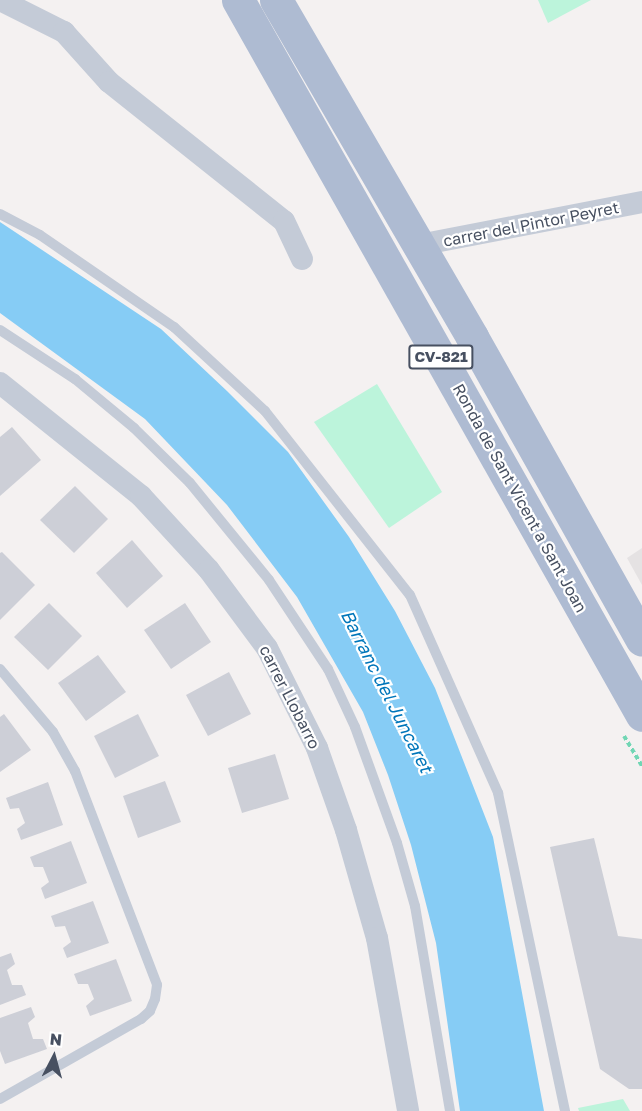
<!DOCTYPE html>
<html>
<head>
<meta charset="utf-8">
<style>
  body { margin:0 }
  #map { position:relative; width:642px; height:1111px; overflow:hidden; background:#f4f1f1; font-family:"Golos Text",sans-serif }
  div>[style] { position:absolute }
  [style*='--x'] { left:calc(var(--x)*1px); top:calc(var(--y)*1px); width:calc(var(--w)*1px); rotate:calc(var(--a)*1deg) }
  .education>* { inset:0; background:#e5e2e3 }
  .green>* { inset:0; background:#bcf4db }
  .water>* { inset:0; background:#86ccf5 }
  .building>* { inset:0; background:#cdcfd7 }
  .path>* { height:4px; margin-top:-2px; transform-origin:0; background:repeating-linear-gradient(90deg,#71d6b4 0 4.5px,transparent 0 7.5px) }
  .service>* { height:10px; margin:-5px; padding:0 5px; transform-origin:5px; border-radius:5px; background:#c4cbd7 }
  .minor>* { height:22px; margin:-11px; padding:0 11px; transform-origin:11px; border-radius:11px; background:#c4cbd7 }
  .primary>* { height:33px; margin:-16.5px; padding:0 16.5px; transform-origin:16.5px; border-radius:16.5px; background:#aebbd2 }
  span { translate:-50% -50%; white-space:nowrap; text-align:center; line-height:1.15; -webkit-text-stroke:4.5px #fff; paint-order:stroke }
  .shield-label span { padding:2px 4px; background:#fff; border:2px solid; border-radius:4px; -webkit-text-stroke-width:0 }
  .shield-label { font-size:15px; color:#475061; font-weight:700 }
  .street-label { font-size:16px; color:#475061 }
  .water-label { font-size:18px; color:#0076ba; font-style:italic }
  .north { position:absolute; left:24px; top:1027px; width:60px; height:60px; -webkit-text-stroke:4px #fff; paint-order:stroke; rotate:6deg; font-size:16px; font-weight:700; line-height:24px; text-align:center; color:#475061 }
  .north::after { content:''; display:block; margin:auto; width:21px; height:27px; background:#475061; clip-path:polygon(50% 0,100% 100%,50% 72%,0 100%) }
</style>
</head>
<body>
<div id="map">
  <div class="education">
    <div style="clip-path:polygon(642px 548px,642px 585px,627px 558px)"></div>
  </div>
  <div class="green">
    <div style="clip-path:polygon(538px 0,591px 0,548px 23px)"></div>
    <div style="clip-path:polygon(377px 384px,442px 492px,389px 528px,314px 422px)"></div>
    <div style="clip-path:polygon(623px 1099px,630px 1111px,579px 1111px,578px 1108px)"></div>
  </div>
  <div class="water">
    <div style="clip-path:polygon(0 222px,161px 329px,227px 391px,288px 452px,349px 537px,395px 611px,435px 688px,493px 837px,544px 1111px,460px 1111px,436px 943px,411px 845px,388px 775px,363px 712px,297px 597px,227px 505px,145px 419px,0 313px)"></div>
  </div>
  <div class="building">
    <div style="clip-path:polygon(12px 427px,41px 460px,0 496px,0 437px)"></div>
    <div style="clip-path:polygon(75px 486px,108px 519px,74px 553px,40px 520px)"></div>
    <div style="clip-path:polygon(132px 540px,163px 576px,127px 608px,96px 573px)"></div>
    <div style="clip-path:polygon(2px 552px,35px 585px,0 620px,0 553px)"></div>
    <div style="clip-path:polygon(49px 603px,82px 636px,48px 670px,14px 637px)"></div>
    <div style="clip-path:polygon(185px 603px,211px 642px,171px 669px,144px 630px)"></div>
    <div style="clip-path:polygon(98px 655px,126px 692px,86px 721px,58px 683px)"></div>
    <div style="clip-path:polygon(229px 672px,251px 714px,208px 736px,186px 695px)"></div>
    <div style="clip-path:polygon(4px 714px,31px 750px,0 772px,0 717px)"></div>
    <div style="clip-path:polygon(138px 714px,159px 756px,115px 778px,94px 736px)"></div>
    <div style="clip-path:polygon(275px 754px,289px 799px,242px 813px,228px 768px)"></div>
    <div style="clip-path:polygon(165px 781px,181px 822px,138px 838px,123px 796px)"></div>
    <div style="clip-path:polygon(48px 782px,63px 825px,21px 840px,17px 829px,25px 823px,19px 808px,10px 809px,6px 798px)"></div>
    <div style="clip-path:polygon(594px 838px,618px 936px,642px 939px,642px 1089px,629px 1089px,600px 1069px,550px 847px)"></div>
    <div style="clip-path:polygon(71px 841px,87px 883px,45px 899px,41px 888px,49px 882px,43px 867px,34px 867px,30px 857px)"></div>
    <div style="clip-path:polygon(93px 901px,109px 943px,67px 958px,63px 948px,71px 942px,65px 926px,55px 927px,51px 916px)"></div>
    <div style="clip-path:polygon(11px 953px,15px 964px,7px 970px,12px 985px,22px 985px,26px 995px,0 1005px,0 957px)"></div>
    <div style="clip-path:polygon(116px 959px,132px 1001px,90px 1016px,86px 1006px,94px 999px,88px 984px,78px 984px,74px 974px)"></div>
    <div style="clip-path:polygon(31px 1007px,35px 1017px,28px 1023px,33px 1039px,43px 1039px,47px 1049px,5px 1064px,0 1051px,0 1018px)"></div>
  </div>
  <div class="path">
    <div style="--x:624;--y:736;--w:35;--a:59"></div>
  </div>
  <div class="service">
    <div style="--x:0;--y:214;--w:45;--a:27.7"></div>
    <div style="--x:40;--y:235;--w:163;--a:34.5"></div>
    <div style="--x:174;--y:327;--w:124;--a:42.7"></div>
    <div style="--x:265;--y:411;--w:234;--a:51.8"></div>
    <div style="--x:410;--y:595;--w:217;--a:66"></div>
    <div style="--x:498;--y:793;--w:325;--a:78.1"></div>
    <div style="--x:0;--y:330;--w:90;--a:33.2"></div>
    <div style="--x:75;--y:379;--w:77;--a:39.7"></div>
    <div style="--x:134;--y:428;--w:78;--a:44.5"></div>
    <div style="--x:190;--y:483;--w:125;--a:50.8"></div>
    <div style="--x:269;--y:580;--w:107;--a:56.5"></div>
    <div style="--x:328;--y:669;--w:64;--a:65"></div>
    <div style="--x:355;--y:727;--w:123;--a:70.1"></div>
    <div style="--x:397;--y:843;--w:66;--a:74.1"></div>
    <div style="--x:415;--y:906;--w:208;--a:80.3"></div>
    <div style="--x:0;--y:669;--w:82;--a:49.9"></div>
    <div style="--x:53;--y:732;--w:45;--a:60.6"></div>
    <div style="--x:75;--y:771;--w:229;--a:69"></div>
    <div style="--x:157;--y:985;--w:14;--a:98"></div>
    <div style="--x:155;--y:999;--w:13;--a:113"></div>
    <div style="--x:150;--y:1011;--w:12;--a:138"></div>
    <div style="--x:141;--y:1019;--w:162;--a:150.4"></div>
  </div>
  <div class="minor">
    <div style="--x:0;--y:0;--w:72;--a:26.6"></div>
    <div style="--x:64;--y:32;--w:67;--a:48"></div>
    <div style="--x:109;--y:82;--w:223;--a:38.5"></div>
    <div style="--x:284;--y:221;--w:42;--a:64.7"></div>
    <div style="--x:419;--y:245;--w:227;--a:-10.9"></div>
    <div style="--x:0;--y:383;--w:181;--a:38.7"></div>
    <div style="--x:141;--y:496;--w:100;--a:47.4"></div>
    <div style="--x:209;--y:570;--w:97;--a:53.4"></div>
    <div style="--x:267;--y:648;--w:112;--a:63.4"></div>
    <div style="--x:317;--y:748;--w:87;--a:70.5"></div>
    <div style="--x:346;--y:830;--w:112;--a:74"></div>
    <div style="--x:377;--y:938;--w:176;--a:79.8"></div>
  </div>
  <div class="primary">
    <div style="--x:238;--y:0;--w:821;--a:60.53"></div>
    <div style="--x:276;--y:0;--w:390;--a:59.8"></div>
    <div style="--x:472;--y:337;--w:347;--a:60.7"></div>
  </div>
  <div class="shield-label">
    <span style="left:441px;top:357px">CV-821</span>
  </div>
  <div class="street-label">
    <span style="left:531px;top:224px;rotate:-11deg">carrer del Pintor Peyret</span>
    <span style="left:520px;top:498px;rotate:61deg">Ronda de Sant Vicent a Sant Joan</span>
    <span style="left:290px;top:697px;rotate:63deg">carrer Llobarro</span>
  </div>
  <div class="water-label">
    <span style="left:387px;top:691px;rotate:63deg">Barranc del Juncaret</span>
  </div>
  <div class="north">N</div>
</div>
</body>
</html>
